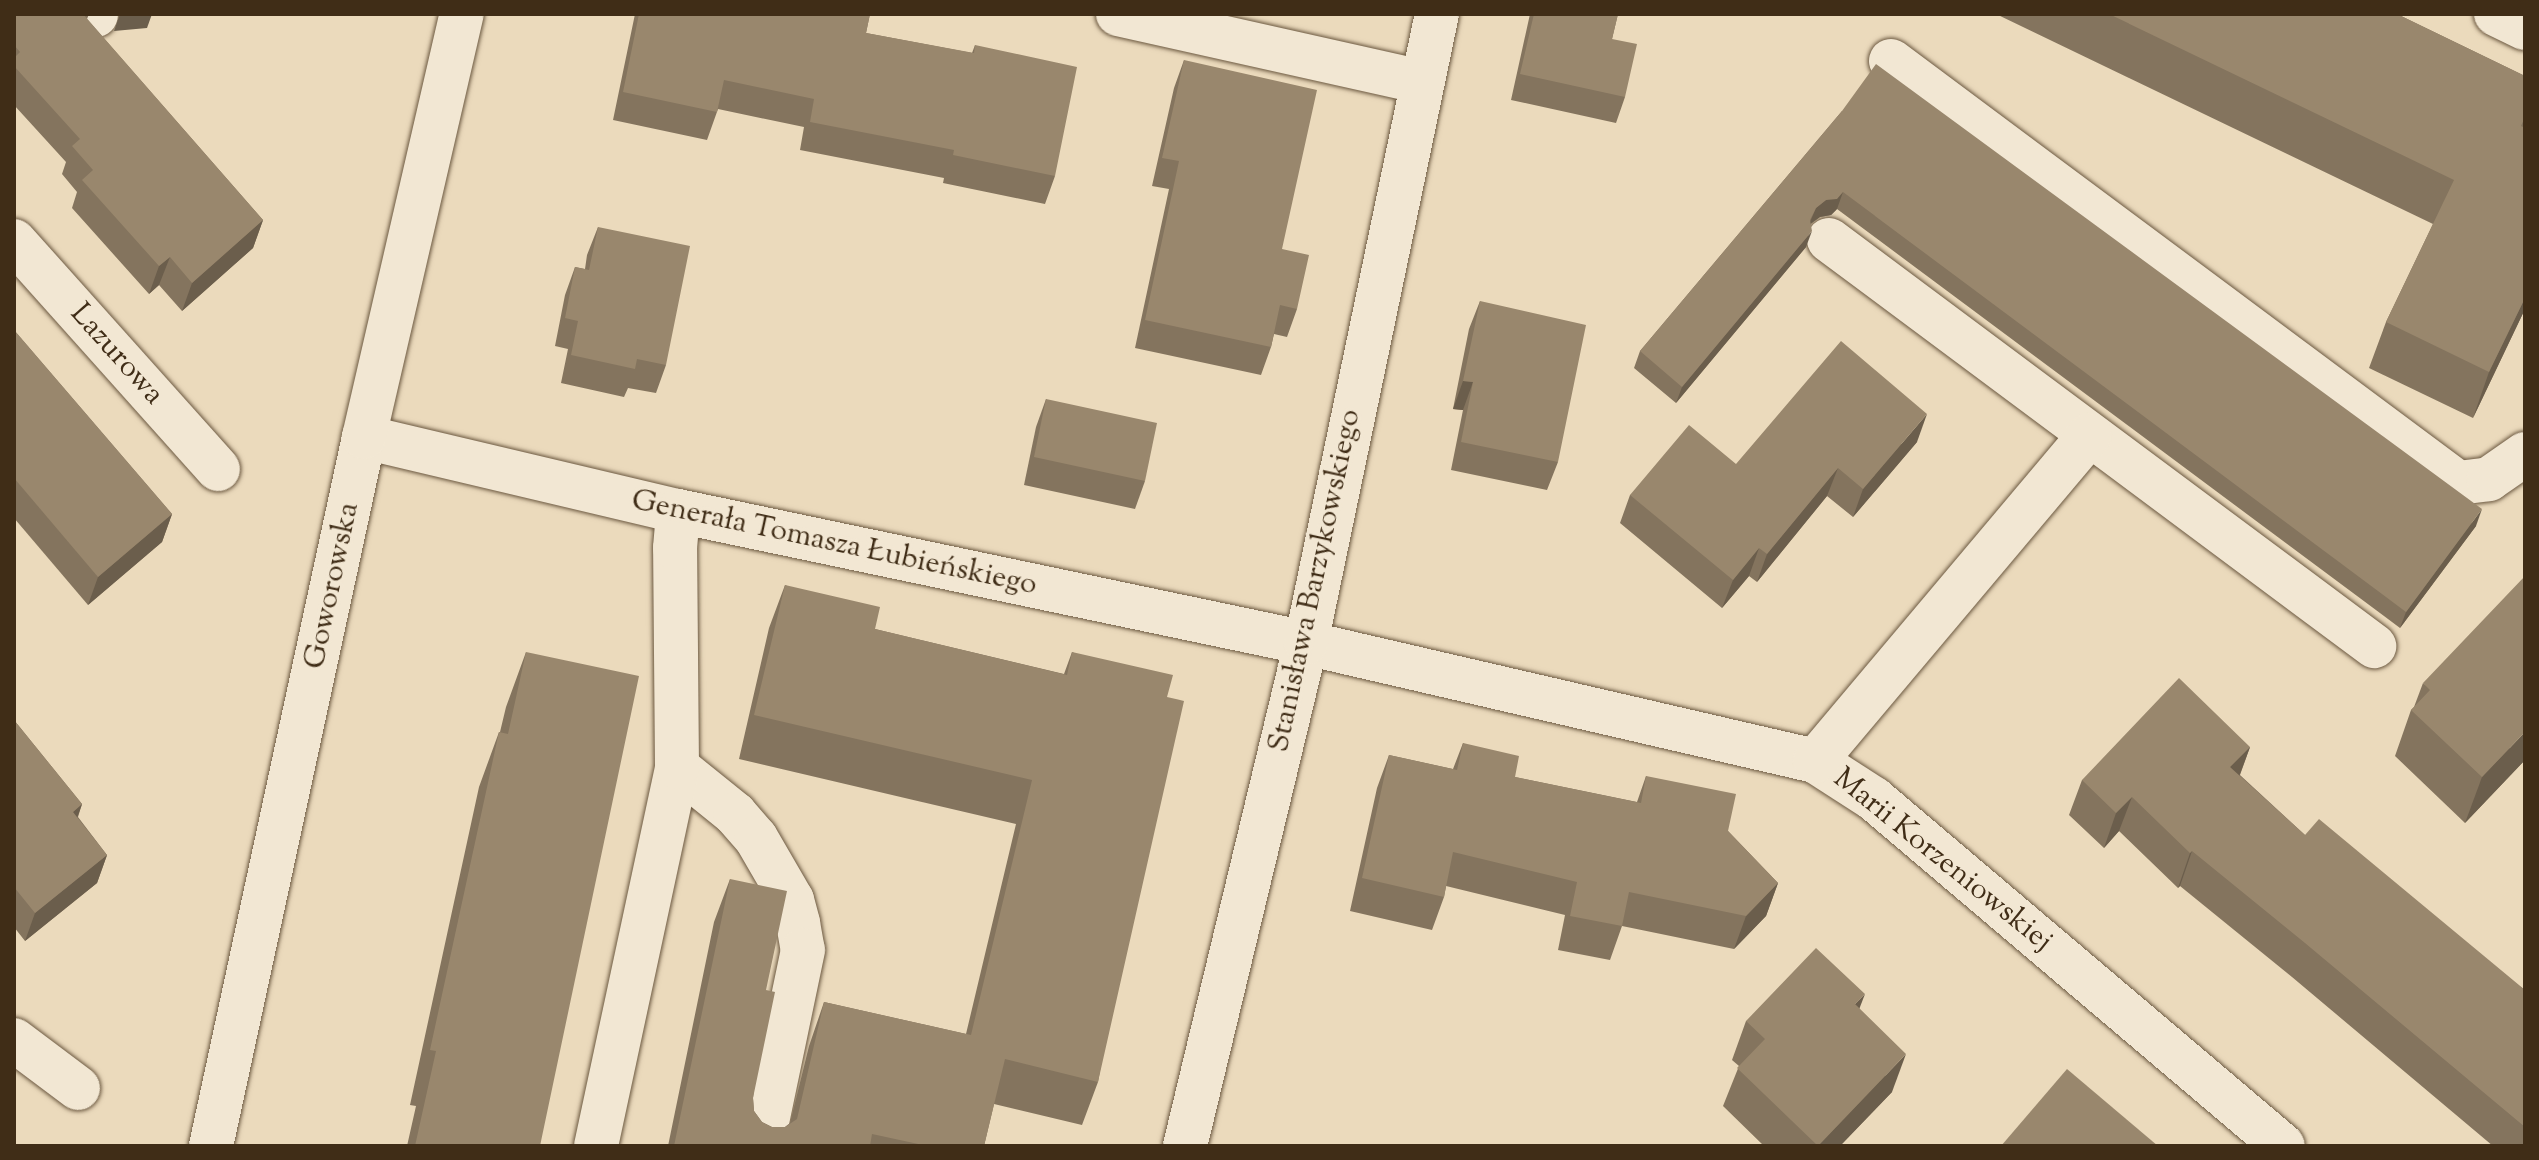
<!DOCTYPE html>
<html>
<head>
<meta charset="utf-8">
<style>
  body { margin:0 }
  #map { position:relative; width:2539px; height:1160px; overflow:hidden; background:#ebdabc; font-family:"Sorts Mill Goudy",serif }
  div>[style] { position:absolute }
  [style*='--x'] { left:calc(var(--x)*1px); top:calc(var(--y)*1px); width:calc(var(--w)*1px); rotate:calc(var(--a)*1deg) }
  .roads { filter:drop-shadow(0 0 2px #6b5840) drop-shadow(0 0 2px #6b5840) }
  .minor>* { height:44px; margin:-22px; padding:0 22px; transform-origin:22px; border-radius:22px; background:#f2e7d3 }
  .wall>* { inset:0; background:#84745e }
  .shaded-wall>* { inset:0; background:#6b5e4c }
  .building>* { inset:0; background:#99876d }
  span { translate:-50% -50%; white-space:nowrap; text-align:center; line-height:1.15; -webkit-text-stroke:7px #f2e7d3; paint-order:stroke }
  .street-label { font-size:30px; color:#402d17 }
  .frame { position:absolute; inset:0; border:16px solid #402d17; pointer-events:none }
</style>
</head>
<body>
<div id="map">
  <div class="roads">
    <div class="minor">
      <div style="--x:96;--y:14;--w:1;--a:90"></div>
      <div style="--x:1118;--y:14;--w:311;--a:12.6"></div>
      <div style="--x:2496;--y:14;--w:32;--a:26"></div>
      <div style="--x:1891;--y:61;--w:707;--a:36.66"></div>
      <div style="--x:2458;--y:483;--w:31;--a:-7"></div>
      <div style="--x:2489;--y:479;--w:44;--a:-34.8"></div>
      <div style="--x:1829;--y:240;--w:680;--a:36.68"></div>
      <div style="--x:14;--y:241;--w:306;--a:48.2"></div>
      <div style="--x:364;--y:437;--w:323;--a:13.3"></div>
      <div style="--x:678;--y:511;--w:642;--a:11.87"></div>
      <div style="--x:1306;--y:643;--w:522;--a:13.05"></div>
      <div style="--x:1815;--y:761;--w:70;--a:32.8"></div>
      <div style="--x:1874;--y:799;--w:536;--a:40.31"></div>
      <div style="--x:1815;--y:761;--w:426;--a:-49.9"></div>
      <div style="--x:677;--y:767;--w:75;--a:39"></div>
      <div style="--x:735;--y:814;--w:32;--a:49"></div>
      <div style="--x:756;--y:838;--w:72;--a:59.9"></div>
      <div style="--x:792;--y:900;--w:24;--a:75"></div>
      <div style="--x:798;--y:923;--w:27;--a:80"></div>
      <div style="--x:803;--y:950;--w:200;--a:101.8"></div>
      <div style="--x:14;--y:1040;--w:80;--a:36.9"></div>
      <div style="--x:211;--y:1146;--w:725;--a:-77.82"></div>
      <div style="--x:364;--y:437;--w:434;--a:-77"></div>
      <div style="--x:596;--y:1146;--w:388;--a:-77.9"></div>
      <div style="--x:677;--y:767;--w:219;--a:-90.5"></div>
      <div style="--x:675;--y:548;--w:37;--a:-85"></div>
      <div style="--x:1185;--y:1146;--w:517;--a:-76.47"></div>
      <div style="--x:1306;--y:643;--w:642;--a:-78.24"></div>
    </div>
  </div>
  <div class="wall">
    <div style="clip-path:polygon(14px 14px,89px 14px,87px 19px,263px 220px,253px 248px,182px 311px,159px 285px,149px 294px,72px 208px,77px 192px,62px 174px,66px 162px,14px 105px)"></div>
    <div style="clip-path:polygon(635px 14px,870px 14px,866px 33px,972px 53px,975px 45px,1055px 176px,1045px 204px,943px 183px,944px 178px,800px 150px,804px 127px,718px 109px,707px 140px,613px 120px)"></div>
    <div style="clip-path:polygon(1530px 14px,1618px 14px,1612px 39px,1625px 97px,1616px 123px,1511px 100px)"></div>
    <div style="clip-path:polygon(1996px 14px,2397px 14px,2525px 76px,2525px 309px,2473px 418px,2369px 368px,2386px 322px,2433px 224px)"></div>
    <div style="clip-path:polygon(1184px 60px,1282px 249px,1297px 309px,1287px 337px,1274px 334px,1271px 347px,1261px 375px,1135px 348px,1169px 189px,1152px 186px,1174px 88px)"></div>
    <div style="clip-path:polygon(1842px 111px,2476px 526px,2400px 628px,1837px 209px,1831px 215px,1820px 217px,1811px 224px,1806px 247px,1676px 403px,1634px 368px,1640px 351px)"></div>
    <div style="clip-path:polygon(598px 227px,666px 365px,656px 393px,628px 388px,624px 397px,561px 383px,568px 349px,555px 346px,565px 295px,575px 267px,585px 269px,587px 255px)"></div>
    <div style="clip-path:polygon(1480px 301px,1558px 462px,1547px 490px,1451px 470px,1463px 410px,1453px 409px,1469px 329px)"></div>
    <div style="clip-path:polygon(14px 330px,172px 514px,162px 542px,88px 605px,14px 518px)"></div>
    <div style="clip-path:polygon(1046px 399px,1145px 481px,1135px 509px,1024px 485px,1036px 427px)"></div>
    <div style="clip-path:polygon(1917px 442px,1853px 517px,1827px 496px,1757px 582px,1749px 576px,1722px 608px,1620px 523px,1630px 495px,1736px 464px)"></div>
    <div style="clip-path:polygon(785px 585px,875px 629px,1064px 674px,1072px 652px,1167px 697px,1098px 1082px,1082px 1125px,994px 1104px,984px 1146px,668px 1146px,714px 922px,730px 879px,766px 990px,753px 1098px,754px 1111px,762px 1122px,772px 1127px,785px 1127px,790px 1123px,809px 1046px,824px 1002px,966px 1034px,1016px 824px,739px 759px,769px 628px)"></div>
    <div style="clip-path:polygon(526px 652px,540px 1146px,407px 1146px,416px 1106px,410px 1105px,479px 787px,499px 732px,500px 732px,506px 707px)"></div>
    <div style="clip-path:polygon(2423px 683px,2525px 760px,2465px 823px,2395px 756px,2411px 710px,2414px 707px)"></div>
    <div style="clip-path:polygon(14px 720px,82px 804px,78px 817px,107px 855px,97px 883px,25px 941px,14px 927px)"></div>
    <div style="clip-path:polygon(1463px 743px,1515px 777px,1637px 802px,1646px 776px,1728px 831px,1778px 883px,1766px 916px,1734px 949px,1622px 926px,1610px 960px,1558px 950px,1565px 915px,1446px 886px,1444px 897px,1432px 930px,1350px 911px,1377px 788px,1389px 755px,1453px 769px)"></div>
    <div style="clip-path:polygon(2250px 747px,2240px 775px,2305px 835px,2525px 990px,2525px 1146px,2493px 1146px,2292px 977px,2180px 886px,2178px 888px,2119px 831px,2104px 848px,2069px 815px,2082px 780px)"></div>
    <div style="clip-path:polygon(1859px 1009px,1892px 1092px,1840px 1146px,1764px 1146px,1723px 1106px,1739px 1066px,1732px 1060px,1746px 1021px)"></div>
  </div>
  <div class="shaded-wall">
    <div style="clip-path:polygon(120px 14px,152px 14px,147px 28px,114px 31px)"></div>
    <div style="clip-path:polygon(1843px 192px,1837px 209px,1831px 215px,1820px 217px,1810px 224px,1804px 236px,1816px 208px,1826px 200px)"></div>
    <div style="clip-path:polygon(263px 220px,253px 248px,182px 311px,192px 283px)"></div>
    <div style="clip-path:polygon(1812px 231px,1806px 247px,1676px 403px,1682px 387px)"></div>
    <div style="clip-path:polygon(170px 257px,159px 285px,149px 294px,159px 266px)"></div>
    <div style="clip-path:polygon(2525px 298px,2525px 309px,2473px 418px,2489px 372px)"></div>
    <div style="clip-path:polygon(1463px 381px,1473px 382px,1463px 410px,1453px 409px)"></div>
    <div style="clip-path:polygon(1927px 414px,1917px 442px,1853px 517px,1863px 489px)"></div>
    <div style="clip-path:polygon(1838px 468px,1827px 496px,1757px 582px,1767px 554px)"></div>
    <div style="clip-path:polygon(2482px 509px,2476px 526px,2400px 628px,2406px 612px)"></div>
    <div style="clip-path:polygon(172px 514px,162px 542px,88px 605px,98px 577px)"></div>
    <div style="clip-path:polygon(1759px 548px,1749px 576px,1722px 608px,1733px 580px)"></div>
    <div style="clip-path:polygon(2525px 732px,2525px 760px,2465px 823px,2482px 777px)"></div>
    <div style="clip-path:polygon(2250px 747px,2237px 782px,2230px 767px)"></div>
    <div style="clip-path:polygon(2132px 797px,2119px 831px,2104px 848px,2116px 813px)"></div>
    <div style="clip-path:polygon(82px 804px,72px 832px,73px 812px)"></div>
    <div style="clip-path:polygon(2192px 851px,2180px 886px,2178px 888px,2190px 853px)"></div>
    <div style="clip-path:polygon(107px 855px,97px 883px,25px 941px,35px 913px)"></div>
    <div style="clip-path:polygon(1778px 883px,1766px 916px,1734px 949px,1746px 916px)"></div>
    <div style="clip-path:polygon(1865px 994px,1850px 1033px,1855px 1004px)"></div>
    <div style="clip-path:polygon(1906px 1054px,1892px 1092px,1840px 1146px,1818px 1146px)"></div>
  </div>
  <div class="building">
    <div style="clip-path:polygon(14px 14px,83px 14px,263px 220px,192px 283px,170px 257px,159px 266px,82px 180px,93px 170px,72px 146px,80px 139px,14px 66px,14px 58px,20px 52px,14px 45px)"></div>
    <div style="clip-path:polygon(639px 14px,870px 14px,866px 33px,974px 53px,975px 45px,1077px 67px,1055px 176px,953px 155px,954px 150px,810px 122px,814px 99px,724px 80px,717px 112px,623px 92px)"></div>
    <div style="clip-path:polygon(1534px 14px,1618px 14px,1612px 39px,1637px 44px,1625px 97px,1520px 74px)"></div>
    <div style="clip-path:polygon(2109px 14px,2397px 14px,2525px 76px,2525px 117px,2521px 126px,2525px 128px,2525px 298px,2489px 372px,2386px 322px,2454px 180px)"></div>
    <div style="clip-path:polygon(1184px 60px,1317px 90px,1282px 249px,1309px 255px,1297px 309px,1280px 305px,1271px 347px,1145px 320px,1179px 161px,1162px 158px)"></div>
    <div style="clip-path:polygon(1876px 64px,2482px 509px,2406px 612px,1843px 192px,1837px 199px,1826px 200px,1816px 208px,1810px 220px,1812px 231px,1682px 387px,1640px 351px,1842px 111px)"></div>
    <div style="clip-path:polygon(598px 227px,690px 246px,666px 365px,637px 359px,635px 369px,571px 355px,578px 321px,565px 318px,575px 267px,589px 270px)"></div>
    <div style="clip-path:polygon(1480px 301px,1586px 325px,1558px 462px,1461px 442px,1473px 382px,1463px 381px)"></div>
    <div style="clip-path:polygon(14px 330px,172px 514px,98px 577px,14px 478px)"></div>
    <div style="clip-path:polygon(1841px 341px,1927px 414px,1863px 489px,1838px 468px,1767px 554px,1759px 548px,1733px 580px,1630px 495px,1689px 425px,1736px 464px)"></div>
    <div style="clip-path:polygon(1046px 399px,1157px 423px,1145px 481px,1034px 457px)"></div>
    <div style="clip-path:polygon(2525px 576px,2525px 732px,2482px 777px,2411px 710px,2430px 690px,2423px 683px)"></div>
    <div style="clip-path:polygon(785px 585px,880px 607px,875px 629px,1067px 675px,1072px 652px,1173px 675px,1167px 697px,1184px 701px,1098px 1082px,1005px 1059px,984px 1146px,927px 1146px,872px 1134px,870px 1146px,674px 1146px,730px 879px,787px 891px,766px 990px,775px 992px,753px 1098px,754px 1111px,762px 1122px,772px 1127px,785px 1127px,797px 1119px,824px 1002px,971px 1035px,1032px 780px,754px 715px)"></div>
    <div style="clip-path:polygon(526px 652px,639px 676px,540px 1146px,415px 1146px,436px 1051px,430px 1050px,499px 732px,508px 734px)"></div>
    <div style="clip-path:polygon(2179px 678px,2250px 747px,2230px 767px,2305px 835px,2319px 819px,2525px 990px,2525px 1127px,2305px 943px,2192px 851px,2190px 853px,2132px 797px,2116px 813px,2082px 780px)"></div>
    <div style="clip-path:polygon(14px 720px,82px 804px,73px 812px,107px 855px,35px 913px,14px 887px)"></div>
    <div style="clip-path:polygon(1463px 743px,1519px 756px,1515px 777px,1641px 803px,1646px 776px,1736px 794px,1728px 831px,1778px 883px,1746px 916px,1629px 892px,1622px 926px,1570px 916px,1577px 882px,1453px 852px,1444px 897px,1362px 878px,1389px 755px,1457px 770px)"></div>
    <div style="clip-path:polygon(1816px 948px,1865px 994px,1855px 1004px,1906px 1054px,1818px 1146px,1737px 1068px,1765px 1039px,1746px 1021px)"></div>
    <div style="clip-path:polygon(2067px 1069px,2158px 1146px,2001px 1146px)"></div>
  </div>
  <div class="street-label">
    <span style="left:116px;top:355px;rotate:48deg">Lazurowa</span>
    <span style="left:834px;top:544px;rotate:12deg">Generała Tomasza Łubieńskiego</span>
    <span style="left:1316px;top:581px;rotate:-78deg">Stanisława Barzykowskiego</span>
    <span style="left:333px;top:586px;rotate:-78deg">Goworowska</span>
    <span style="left:1942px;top:861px;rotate:39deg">Marii Korzeniowskiej</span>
  </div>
  <div class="frame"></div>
</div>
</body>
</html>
